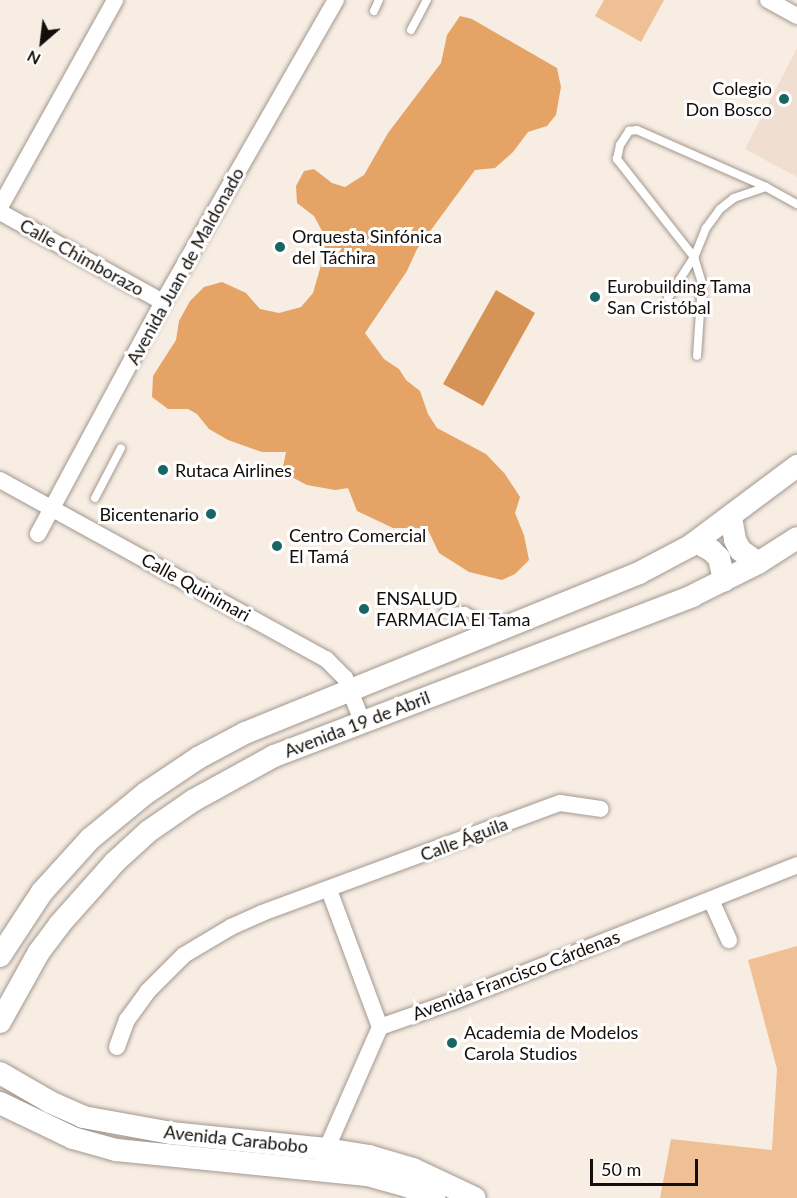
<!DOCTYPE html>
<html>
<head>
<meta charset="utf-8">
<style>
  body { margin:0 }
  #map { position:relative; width:797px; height:1198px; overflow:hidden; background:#f8ede3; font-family:Lato,sans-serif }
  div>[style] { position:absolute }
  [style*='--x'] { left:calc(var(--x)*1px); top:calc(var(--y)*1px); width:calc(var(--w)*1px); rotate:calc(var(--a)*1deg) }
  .built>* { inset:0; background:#f0dfd0 }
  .green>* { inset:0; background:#efc096 }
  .forest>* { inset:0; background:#e6a366 }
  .water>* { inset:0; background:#d59456 }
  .roads { filter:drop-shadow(0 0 2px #a2988f) drop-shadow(0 0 2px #a2988f) }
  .lane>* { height:8px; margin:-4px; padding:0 4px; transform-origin:4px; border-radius:4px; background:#fff }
  .street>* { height:16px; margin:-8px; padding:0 8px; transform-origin:8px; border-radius:8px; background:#fff }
  .secondary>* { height:22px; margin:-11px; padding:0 11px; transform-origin:11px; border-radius:11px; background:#fff }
  .dots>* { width:16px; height:16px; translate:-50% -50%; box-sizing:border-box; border:3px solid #fff; border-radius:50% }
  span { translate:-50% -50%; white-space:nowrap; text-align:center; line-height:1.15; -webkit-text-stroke:6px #fff; paint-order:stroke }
  .poi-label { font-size:18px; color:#110e0b }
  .right { translate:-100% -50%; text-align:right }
  .left { translate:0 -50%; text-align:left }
  .street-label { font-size:18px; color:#110e0b }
  .north { position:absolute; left:12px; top:12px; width:60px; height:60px; -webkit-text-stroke:4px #fff; paint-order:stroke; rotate:208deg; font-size:16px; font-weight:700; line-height:24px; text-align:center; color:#110e0b }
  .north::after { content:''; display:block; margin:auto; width:21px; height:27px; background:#110e0b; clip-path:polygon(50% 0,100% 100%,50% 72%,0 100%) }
  .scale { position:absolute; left:590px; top:1159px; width:108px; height:27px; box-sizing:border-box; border:3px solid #110e0b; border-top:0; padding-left:8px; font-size:18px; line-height:21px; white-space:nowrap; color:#110e0b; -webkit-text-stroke:4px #fff; paint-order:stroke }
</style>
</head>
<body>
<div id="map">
  <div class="built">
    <div style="clip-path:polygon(797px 48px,797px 177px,745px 149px)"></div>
  </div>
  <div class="green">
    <div style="clip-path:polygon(604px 0,664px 0,641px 42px,595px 16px)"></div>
    <div style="clip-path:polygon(797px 946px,797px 1198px,660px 1198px,671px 1139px,772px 1150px,777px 1069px,748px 960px)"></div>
  </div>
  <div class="forest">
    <div style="clip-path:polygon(460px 16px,472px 19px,557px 68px,561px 87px,556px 115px,547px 126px,528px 132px,513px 152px,495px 168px,475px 170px,417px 249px,407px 271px,365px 333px,384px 359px,399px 369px,406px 380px,420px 391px,428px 414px,437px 428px,486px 454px,505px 474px,520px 497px,515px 513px,524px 535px,529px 560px,515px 574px,502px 580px,469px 572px,439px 553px,427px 528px,393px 528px,357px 511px,348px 488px,335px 490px,307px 485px,282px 472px,286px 452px,262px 452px,228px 440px,209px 429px,197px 414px,188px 409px,168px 409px,152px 397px,153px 376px,176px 340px,179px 321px,190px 301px,204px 287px,222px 282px,246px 293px,260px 309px,279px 313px,301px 307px,313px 293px,323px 258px,322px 231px,314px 216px,297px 203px,296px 186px,304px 171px,314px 169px,332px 183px,345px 187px,364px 175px,388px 133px,441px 63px,447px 35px)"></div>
  </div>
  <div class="water">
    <div style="clip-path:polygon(496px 290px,535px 313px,483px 406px,443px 384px)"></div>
  </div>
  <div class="roads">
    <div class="lane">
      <div style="--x:374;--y:11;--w:12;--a:-66"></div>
      <div style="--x:411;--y:30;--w:34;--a:-62"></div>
      <div style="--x:637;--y:130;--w:141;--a:23.8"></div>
      <div style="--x:766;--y:187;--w:34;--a:161"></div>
      <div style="--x:734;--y:198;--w:18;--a:142"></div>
      <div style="--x:720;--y:209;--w:24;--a:126"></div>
      <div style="--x:706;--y:228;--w:31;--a:112"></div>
      <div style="--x:694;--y:257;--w:125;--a:-128.2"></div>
      <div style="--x:617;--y:159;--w:14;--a:-78"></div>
      <div style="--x:620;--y:145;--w:17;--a:-57"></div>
      <div style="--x:629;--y:131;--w:8;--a:-7"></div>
      <div style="--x:766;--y:187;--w:35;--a:29"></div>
      <div style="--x:668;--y:298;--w:49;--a:-57.6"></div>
      <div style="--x:694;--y:257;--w:27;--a:73"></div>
      <div style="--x:702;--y:283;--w:73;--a:93.9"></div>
      <div style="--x:95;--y:498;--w:56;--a:-62.5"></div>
      <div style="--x:444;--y:612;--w:21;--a:-3"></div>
      <div style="--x:465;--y:611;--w:34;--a:27"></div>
    </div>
    <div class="street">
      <div style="--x:768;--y:0;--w:33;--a:29"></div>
      <div style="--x:0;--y:207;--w:237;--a:-60.9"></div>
      <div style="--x:0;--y:212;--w:186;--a:28.9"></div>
      <div style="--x:0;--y:480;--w:372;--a:28.8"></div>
      <div style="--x:326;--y:659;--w:27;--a:45"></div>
      <div style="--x:345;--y:678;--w:46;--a:68.4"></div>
      <div style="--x:38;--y:534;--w:264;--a:-61.7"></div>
      <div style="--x:163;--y:302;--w:348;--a:-60.2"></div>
      <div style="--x:329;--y:890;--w:146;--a:69.6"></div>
      <div style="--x:711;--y:900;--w:44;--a:65.8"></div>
      <div style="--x:117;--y:1047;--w:29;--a:-70"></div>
      <div style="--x:127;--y:1020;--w:34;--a:-54"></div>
      <div style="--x:147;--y:992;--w:52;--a:-45"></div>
      <div style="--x:184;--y:955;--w:55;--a:-30.8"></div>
      <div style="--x:231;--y:927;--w:34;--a:-24"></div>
      <div style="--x:262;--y:913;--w:318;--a:-20.3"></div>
      <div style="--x:560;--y:803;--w:41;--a:8.3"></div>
      <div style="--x:323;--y:1157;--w:142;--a:-66.3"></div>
      <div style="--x:380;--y:1027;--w:78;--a:-19.4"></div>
      <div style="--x:454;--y:1001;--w:369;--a:-21.6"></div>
    </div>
    <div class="secondary">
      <div style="--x:731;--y:517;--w:23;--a:80"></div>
      <div style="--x:735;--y:540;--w:11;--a:63"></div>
      <div style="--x:740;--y:550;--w:22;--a:36"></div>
      <div style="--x:696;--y:542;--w:18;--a:29"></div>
      <div style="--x:712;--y:551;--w:10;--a:45"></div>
      <div style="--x:719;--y:558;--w:23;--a:77"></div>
      <div style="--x:0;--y:956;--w:77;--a:-56.7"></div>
      <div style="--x:42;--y:892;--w:72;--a:-47.8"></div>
      <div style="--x:90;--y:839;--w:72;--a:-39.4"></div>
      <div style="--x:146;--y:793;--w:63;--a:-33.9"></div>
      <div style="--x:198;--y:758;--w:53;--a:-28"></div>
      <div style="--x:245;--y:733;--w:425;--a:-22.1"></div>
      <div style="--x:639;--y:573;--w:58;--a:-27.9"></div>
      <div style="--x:690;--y:546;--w:134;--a:-36.8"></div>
      <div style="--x:0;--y:1022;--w:80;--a:-60.9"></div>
      <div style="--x:39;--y:952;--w:34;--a:-53"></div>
      <div style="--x:59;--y:925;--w:84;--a:-48.4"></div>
      <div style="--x:115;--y:862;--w:46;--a:-42.4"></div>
      <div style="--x:149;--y:831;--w:55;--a:-34.6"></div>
      <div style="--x:194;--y:800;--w:91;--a:-28.8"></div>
      <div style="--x:274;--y:756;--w:448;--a:-20.9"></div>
      <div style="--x:692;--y:596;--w:74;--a:-26.6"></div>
      <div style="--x:758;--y:563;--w:46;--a:-32.7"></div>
      <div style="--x:0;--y:1073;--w:58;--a:30.1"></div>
      <div style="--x:50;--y:1102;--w:36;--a:24"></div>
      <div style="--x:83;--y:1117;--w:89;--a:10.3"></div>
      <div style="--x:171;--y:1133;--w:156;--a:5.9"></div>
      <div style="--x:326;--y:1149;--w:44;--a:9.2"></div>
      <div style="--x:369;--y:1156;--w:46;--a:16.5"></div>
      <div style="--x:413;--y:1169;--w:68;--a:25.1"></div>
      <div style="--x:0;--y:1103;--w:81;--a:25.6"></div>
      <div style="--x:73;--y:1138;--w:45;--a:15.6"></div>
      <div style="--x:116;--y:1150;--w:252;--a:5.7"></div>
      <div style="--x:367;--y:1175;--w:41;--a:15.4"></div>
      <div style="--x:407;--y:1186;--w:30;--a:24"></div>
    </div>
  </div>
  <div class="dots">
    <div style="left:784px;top:99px;background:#186664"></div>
    <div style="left:280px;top:247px;background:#186664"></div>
    <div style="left:595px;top:297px;background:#186664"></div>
    <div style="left:163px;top:470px;background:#186664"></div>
    <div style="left:211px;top:514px;background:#186664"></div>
    <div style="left:277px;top:546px;background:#186664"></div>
    <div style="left:364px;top:609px;background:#186664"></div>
    <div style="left:452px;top:1043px;background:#186664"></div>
  </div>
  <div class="poi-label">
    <span class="right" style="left:772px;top:99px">Colegio<br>Don Bosco</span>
    <span class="left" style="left:292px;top:247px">Orquesta Sinfónica<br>del Táchira</span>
    <span class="left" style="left:607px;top:297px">Eurobuilding Tama<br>San Cristóbal</span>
    <span class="left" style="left:175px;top:470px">Rutaca Airlines</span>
    <span class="right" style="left:199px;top:514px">Bicentenario</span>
    <span class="left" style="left:289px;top:546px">Centro Comercial<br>El Tamá</span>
    <span class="left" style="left:376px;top:609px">ENSALUD<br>FARMACIA El Tama</span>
    <span class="left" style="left:464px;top:1043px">Academia de Modelos<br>Carola Studios</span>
  </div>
  <div class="street-label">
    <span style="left:82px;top:257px;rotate:29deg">Calle Chimborazo</span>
    <span style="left:185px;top:266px;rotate:-61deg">Avenida Juan de Maldonado</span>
    <span style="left:196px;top:587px;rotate:29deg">Calle Quinimari</span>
    <span style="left:357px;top:724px;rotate:-21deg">Avenida 19 de Abril</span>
    <span style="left:464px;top:839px;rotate:-21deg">Calle Águila</span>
    <span style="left:516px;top:975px;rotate:-21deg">Avenida Francisco Cárdenas</span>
    <span style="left:236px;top:1139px;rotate:6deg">Avenida Carabobo</span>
  </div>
  <div class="north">N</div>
  <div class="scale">50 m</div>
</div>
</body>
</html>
